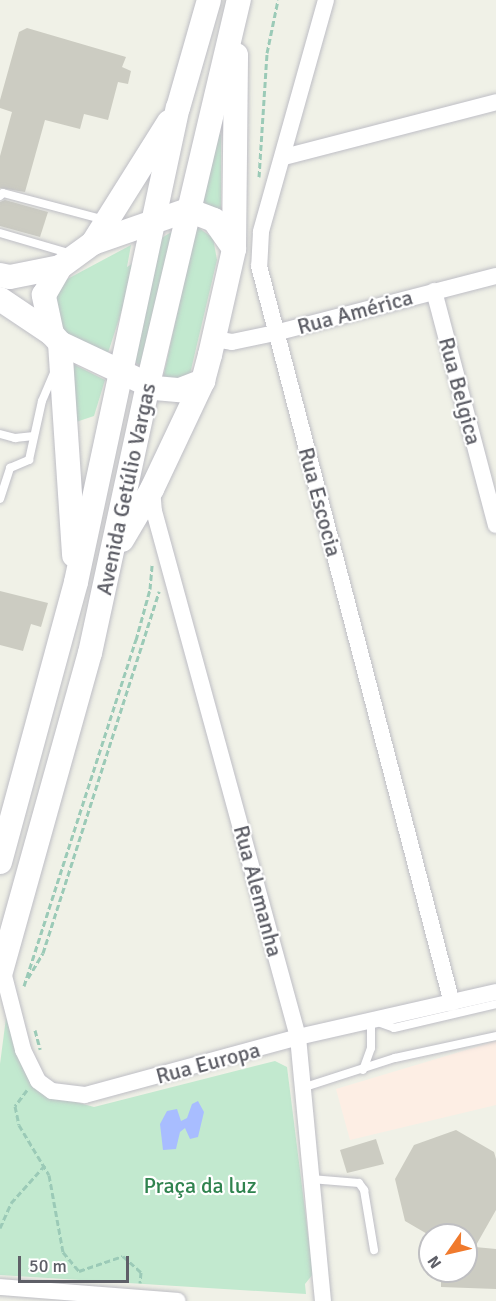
<!DOCTYPE html>
<html>
<head>
<meta charset="utf-8">
<style>
  body { margin:0 }
  #map { position:relative; width:496px; height:1301px; overflow:hidden; background:#f0f1e7; font-family:Signika,sans-serif }
  div>[style] { position:absolute }
  [style*='--x'] { left:calc(var(--x)*1px); top:calc(var(--y)*1px); width:calc(var(--w)*1px); rotate:calc(var(--a)*1deg) }
  .medical>* { inset:0; background:#fdeee4 }
  .green>* { inset:0; background:#c2e9cf }
  .water>* { inset:0; background:#a8bdff }
  .building>* { inset:0; background:#ccccc2 }
  .path>* { height:3px; margin-top:-1.5px; transform-origin:0; background:repeating-linear-gradient(90deg,#9bcab7 0 6px,transparent 0 9px) }
  .roads { filter:drop-shadow(0 0 2px #bebec5) drop-shadow(0 0 2px #bebec5) }
  .lane>* { height:8px; margin:-4px; padding:0 4px; transform-origin:4px; border-radius:4px; background:#fff }
  .street>* { height:16px; margin:-8px; padding:0 8px; transform-origin:8px; border-radius:8px; background:#fff }
  .secondary>* { height:24px; margin:-12px; padding:0 12px; transform-origin:12px; border-radius:12px; background:#fff }
  span { translate:-50% -50%; white-space:nowrap; text-align:center; line-height:1.15; -webkit-text-stroke:4.5px #fff; paint-order:stroke }
  .street-label { font-size:22px; color:#5e5f67 }
  .park-label { font-size:22px; color:#30834f }
  .north { position:absolute; left:418px; top:1223px; width:60px; height:60px; box-sizing:border-box; background:#fff; border:2px solid #bfbfc2; border-radius:50%; rotate:236deg; font-size:16px; font-weight:700; line-height:24px; text-align:center; color:#5e5f67 }
  .north::after { content:''; display:block; margin:auto; width:21px; height:27px; background:#f07a2d; clip-path:polygon(50% 0,100% 100%,50% 72%,0 100%) }
  .scale { position:absolute; left:18px; top:1256px; width:111px; height:27px; box-sizing:border-box; border:3px solid #5e5f67; border-top:0; padding-left:8px; font-size:18px; line-height:21px; white-space:nowrap; color:#5e5f67; -webkit-text-stroke:4px #fff; paint-order:stroke }
</style>
</head>
<body>
<div id="map">
  <div class="medical">
    <div style="clip-path:polygon(496px 1041px,496px 1105px,350px 1140px,336px 1089px)"></div>
  </div>
  <div class="green">
    <div style="clip-path:polygon(219px 133px,221px 135px,221px 217px,203px 203px)"></div>
    <div style="clip-path:polygon(196px 226px,213px 238px,217px 260px,190px 374px,182px 381px,162px 383px)"></div>
    <div style="clip-path:polygon(173px 231px,144px 365px,139px 365px,134px 361px,160px 239px)"></div>
    <div style="clip-path:polygon(131px 245px,127px 267px,138px 260px,108px 353px,70px 340px,56px 323px,55px 290px,58px 284px)"></div>
    <div style="clip-path:polygon(73px 364px,105px 380px,94px 416px,73px 423px)"></div>
    <div style="clip-path:polygon(6px 1018px,25px 1073px,76px 1102px,94px 1107px,275px 1061px,287px 1067px,313px 1274px,305px 1284px,306px 1294px,0 1275px,0 1064px)"></div>
  </div>
  <div class="water">
    <div style="clip-path:polygon(198px 1101px,204px 1112px,198px 1137px,190px 1139px,185px 1128px,180px 1132px,176px 1149px,163px 1150px,160px 1124px,167px 1111px,177px 1109px,181px 1121px,187px 1118px,192px 1104px)"></div>
  </div>
  <div class="building">
    <div style="clip-path:polygon(27px 28px,126px 57px,122px 67px,131px 71px,128px 84px,118px 82px,108px 120px,84px 114px,80px 129px,45px 120px,25px 192px,0 188px,0 156px,12px 112px,0 108px,0 100px,19px 32px)"></div>
    <div style="clip-path:polygon(5px 200px,48px 212px,40px 237px,0 226px,0 202px)"></div>
    <div style="clip-path:polygon(0 591px,48px 603px,41px 627px,31px 624px,23px 651px,0 645px)"></div>
    <div style="clip-path:polygon(456px 1130px,494px 1152px,496px 1159px,496px 1210px,475px 1247px,496px 1249px,496px 1289px,441px 1287px,441px 1271px,466px 1271px,466px 1235px,429px 1235px,405px 1221px,395px 1179px,414px 1145px)"></div>
    <div style="clip-path:polygon(376px 1139px,384px 1164px,347px 1173px,340px 1150px)"></div>
  </div>
  <div class="path">
    <div style="--x:259;--y:177;--w:124;--a:-86.3"></div>
    <div style="--x:267;--y:53;--w:54;--a:-78.3"></div>
    <div style="--x:28;--y:978;--w:29;--a:-59"></div>
    <div style="--x:43;--y:953;--w:380;--a:-72.2"></div>
    <div style="--x:24;--y:986;--w:364;--a:-72.1"></div>
    <div style="--x:136;--y:640;--w:53;--a:-74.6"></div>
    <div style="--x:150;--y:589;--w:24;--a:-85"></div>
    <div style="--x:35;--y:1030;--w:20;--a:75"></div>
    <div style="--x:27;--y:1090;--w:20;--a:127"></div>
    <div style="--x:15;--y:1106;--w:19;--a:78"></div>
    <div style="--x:19;--y:1125;--w:58;--a:59"></div>
    <div style="--x:49;--y:1175;--w:78;--a:79.7"></div>
    <div style="--x:63;--y:1252;--w:25;--a:50"></div>
    <div style="--x:79;--y:1271;--w:46;--a:-18.8"></div>
    <div style="--x:123;--y:1256;--w:24;--a:42"></div>
    <div style="--x:141;--y:1272;--w:11;--a:95"></div>
    <div style="--x:0;--y:1228;--w:27;--a:-66"></div>
    <div style="--x:11;--y:1203;--w:51;--a:-48.2"></div>
  </div>
  <div class="roads">
    <div class="lane">
      <div style="--x:0;--y:196;--w:4;--a:-45"></div>
      <div style="--x:3;--y:193;--w:106;--a:14.8"></div>
      <div style="--x:0;--y:233;--w:75;--a:16.3"></div>
      <div style="--x:0;--y:434;--w:16;--a:15"></div>
      <div style="--x:15;--y:438;--w:19;--a:-6"></div>
      <div style="--x:0;--y:499;--w:33;--a:-72"></div>
      <div style="--x:10;--y:468;--w:21;--a:-23"></div>
      <div style="--x:29;--y:460;--w:60;--a:-77.6"></div>
      <div style="--x:42;--y:401;--w:34;--a:-67"></div>
      <div style="--x:375;--y:1021;--w:20;--a:20"></div>
      <div style="--x:394;--y:1028;--w:105;--a:-13.2"></div>
      <div style="--x:363;--y:1070;--w:23;--a:-70"></div>
      <div style="--x:371;--y:1048;--w:27;--a:-90"></div>
      <div style="--x:305;--y:1087;--w:95;--a:-17.9"></div>
      <div style="--x:395;--y:1058;--w:103;--a:-12.3"></div>
      <div style="--x:311;--y:1179;--w:48;--a:4.8"></div>
      <div style="--x:359;--y:1183;--w:9;--a:54"></div>
      <div style="--x:364;--y:1190;--w:61;--a:80.5"></div>
    </div>
    <div class="street">
      <div style="--x:326;--y:0;--w:241;--a:105.7"></div>
      <div style="--x:261;--y:232;--w:34;--a:93"></div>
      <div style="--x:259;--y:266;--w:762;--a:75.33"></div>
      <div style="--x:284;--y:157;--w:219;--a:-14.5"></div>
      <div style="--x:434;--y:291;--w:242;--a:75.2"></div>
      <div style="--x:214;--y:339;--w:18;--a:9"></div>
      <div style="--x:232;--y:342;--w:44;--a:-11.8"></div>
      <div style="--x:275;--y:333;--w:228;--a:-14.5"></div>
      <div style="--x:152;--y:489;--w:22;--a:85"></div>
      <div style="--x:154;--y:511;--w:545;--a:74.69"></div>
      <div style="--x:298;--y:1037;--w:265;--a:84.6"></div>
      <div style="--x:2;--y:968;--w:85;--a:75.6"></div>
      <div style="--x:23;--y:1050;--w:34;--a:64"></div>
      <div style="--x:38;--y:1081;--w:17;--a:36"></div>
      <div style="--x:52;--y:1091;--w:33;--a:7"></div>
      <div style="--x:85;--y:1095;--w:221;--a:-15.2"></div>
      <div style="--x:298;--y:1037;--w:203;--a:-12.8"></div>
      <div style="--x:0;--y:1287;--w:178;--a:4.5"></div>
    </div>
    <div class="secondary">
      <div style="--x:93;--y:243;--w:143;--a:-57.9"></div>
      <div style="--x:0;--y:275;--w:10;--a:11"></div>
      <div style="--x:10;--y:277;--w:51;--a:-11.3"></div>
      <div style="--x:60;--y:267;--w:41;--a:-36"></div>
      <div style="--x:93;--y:243;--w:101;--a:-19.2"></div>
      <div style="--x:188;--y:210;--w:28;--a:21"></div>
      <div style="--x:214;--y:220;--w:35;--a:55"></div>
      <div style="--x:0;--y:299;--w:63;--a:33.9"></div>
      <div style="--x:52;--y:334;--w:12;--a:48"></div>
      <div style="--x:60;--y:343;--w:105;--a:25.3"></div>
      <div style="--x:155;--y:388;--w:25;--a:5"></div>
      <div style="--x:180;--y:390;--w:25;--a:-21"></div>
      <div style="--x:52;--y:334;--w:40;--a:-102"></div>
      <div style="--x:44;--y:295;--w:32;--a:-60"></div>
      <div style="--x:60;--y:343;--w:213;--a:86.2"></div>
      <div style="--x:122;--y:540;--w:59;--a:-59.5"></div>
      <div style="--x:152;--y:489;--w:119;--a:-64.7"></div>
      <div style="--x:203;--y:381;--w:27;--a:-75"></div>
      <div style="--x:210;--y:355;--w:109;--a:-77.2"></div>
      <div style="--x:234;--y:249;--w:194;--a:-89.4"></div>
      <div style="--x:0;--y:862;--w:290;--a:-74.8"></div>
      <div style="--x:76;--y:582;--w:485;--a:-77.9"></div>
      <div style="--x:178;--y:108;--w:112;--a:-74"></div>
      <div style="--x:0;--y:975;--w:334;--a:-74.4"></div>
      <div style="--x:90;--y:653;--w:275;--a:-77.8"></div>
      <div style="--x:148;--y:384;--w:395;--a:-76.7"></div>
    </div>
  </div>
  <div class="street-label">
    <span style="left:355px;top:312px;rotate:-15deg">Rua América</span>
    <span style="left:460px;top:391px;rotate:75deg">Rua Belgica</span>
    <span style="left:126px;top:489px;rotate:-78deg">Avenida Getúlio Vargas</span>
    <span style="left:320px;top:502px;rotate:75deg">Rua Escocia</span>
    <span style="left:258px;top:891px;rotate:75deg">Rua Alemanha</span>
    <span style="left:208px;top:1063px;rotate:-15deg">Rua Europa</span>
  </div>
  <div class="park-label">
    <span style="left:200px;top:1186px">Praça da luz</span>
  </div>
  <div class="north">N</div>
  <div class="scale">50 m</div>
</div>
</body>
</html>
